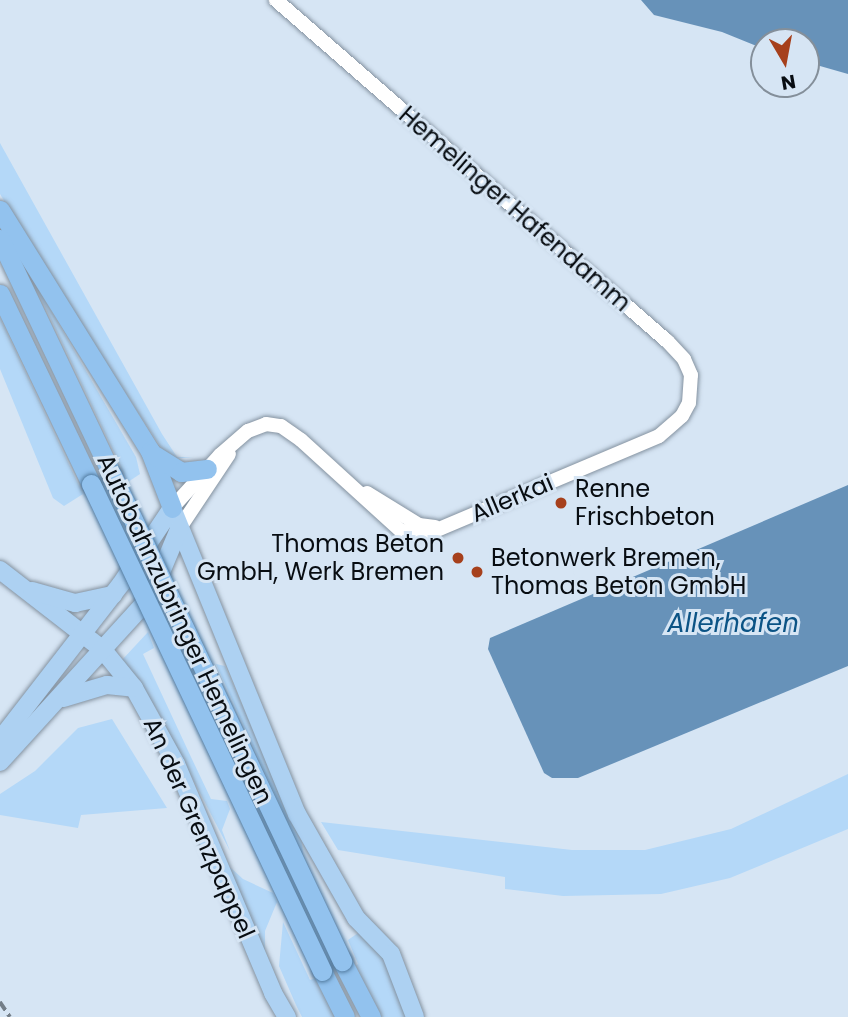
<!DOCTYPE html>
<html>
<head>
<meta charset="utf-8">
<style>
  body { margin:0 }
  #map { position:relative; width:848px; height:1017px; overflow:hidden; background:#d6e5f4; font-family:Poppins,sans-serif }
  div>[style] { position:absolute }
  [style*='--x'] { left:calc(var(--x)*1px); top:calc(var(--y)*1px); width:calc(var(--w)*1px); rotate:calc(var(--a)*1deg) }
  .green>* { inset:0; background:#b4d8f8 }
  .water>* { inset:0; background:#6792b9 }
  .roads { filter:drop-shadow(0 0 2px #8492a0) drop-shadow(0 0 2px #8492a0) }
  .tertiary>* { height:14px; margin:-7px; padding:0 7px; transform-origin:7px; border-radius:7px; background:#fff }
  .primary>* { height:18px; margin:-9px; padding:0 9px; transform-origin:9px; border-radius:9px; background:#add1f2 }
  .trunk>* { height:19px; margin:-9.5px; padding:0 9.5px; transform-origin:9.5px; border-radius:9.5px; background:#92c2ee }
  .rail>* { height:3.5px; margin-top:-1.75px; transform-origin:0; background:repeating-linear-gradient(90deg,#737e88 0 10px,transparent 0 15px) }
  .bridges { filter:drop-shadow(0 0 2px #50799e) drop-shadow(0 0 2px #50799e) }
  .trunk-bridge>* { height:19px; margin:-9.5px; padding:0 9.5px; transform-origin:9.5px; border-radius:9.5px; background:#92c2ee }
  .dots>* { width:19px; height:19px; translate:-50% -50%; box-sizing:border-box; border:4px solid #d6e5f4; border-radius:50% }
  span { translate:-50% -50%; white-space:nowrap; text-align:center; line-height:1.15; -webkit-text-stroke:6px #d6e5f4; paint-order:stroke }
  .street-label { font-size:24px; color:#080d12 }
  .poi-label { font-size:24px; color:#080d12 }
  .left { translate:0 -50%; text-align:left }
  .right { translate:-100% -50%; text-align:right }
  .water-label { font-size:26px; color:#0b5385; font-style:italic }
  .north { position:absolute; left:750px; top:28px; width:70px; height:70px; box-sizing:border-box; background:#d6e5f4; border:2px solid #848f9a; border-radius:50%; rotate:170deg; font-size:19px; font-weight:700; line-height:28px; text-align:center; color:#080d12 }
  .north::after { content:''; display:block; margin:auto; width:24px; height:32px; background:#a6401c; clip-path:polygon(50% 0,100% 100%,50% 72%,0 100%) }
</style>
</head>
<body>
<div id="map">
  <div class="green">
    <div style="clip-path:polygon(0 143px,162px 434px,177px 457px,193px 457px,172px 459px,160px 446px,46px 270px,0 194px)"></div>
    <div style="clip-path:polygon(29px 273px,136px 457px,140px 474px,128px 482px)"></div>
    <div style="clip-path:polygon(0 318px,83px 494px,64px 506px,53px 498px,0 369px)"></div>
    <div style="clip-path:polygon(148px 632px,154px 648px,143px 654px,191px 757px,211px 799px,227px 801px,230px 809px,222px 830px,230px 851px,156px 708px,122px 660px)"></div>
    <div style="clip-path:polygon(216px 664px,225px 666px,302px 842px,303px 856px)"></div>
    <div style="clip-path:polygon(112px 719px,167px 808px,81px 815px,78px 828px,0 815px,0 794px,35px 771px,78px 728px)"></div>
    <div style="clip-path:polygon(848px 774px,848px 829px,730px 878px,661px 894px,563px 896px,505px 889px,505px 877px,338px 850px,321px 822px,572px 850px,645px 850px,731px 829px)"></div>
    <div style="clip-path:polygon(221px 859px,243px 879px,273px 893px,277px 902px,265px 931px,265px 959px)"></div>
    <div style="clip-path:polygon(283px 922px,310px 980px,316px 978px,335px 1017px,302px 1017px,296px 1005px,279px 966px)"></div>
    <div style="clip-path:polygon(358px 933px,385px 958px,409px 1017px,380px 1017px,355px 966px,358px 964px,348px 940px)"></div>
  </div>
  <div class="water">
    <div style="clip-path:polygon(641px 0,848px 0,848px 74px,806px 62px,806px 42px,764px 42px,764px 49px,722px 32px,654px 15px)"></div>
    <div style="clip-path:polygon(848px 485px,848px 666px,578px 778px,552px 778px,544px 773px,488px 649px,490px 638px)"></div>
  </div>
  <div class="roads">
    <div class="tertiary">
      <div style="--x:367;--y:493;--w:61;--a:31.6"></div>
      <div style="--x:419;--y:525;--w:16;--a:7"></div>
      <div style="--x:172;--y:508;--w:72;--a:-47.8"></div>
      <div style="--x:220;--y:455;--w:37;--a:-41"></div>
      <div style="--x:248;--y:431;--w:19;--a:-21"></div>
      <div style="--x:266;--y:424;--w:15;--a:8"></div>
      <div style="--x:281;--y:426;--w:24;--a:35"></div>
      <div style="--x:301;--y:440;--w:135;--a:42.3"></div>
      <div style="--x:401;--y:531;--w:31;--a:2"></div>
      <div style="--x:432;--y:532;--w:246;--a:-22.9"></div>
      <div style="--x:659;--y:436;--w:30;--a:-41"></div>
      <div style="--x:682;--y:416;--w:15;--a:-62"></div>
      <div style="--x:689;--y:403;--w:28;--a:-86"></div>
      <div style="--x:691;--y:375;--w:17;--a:-114"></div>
      <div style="--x:684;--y:359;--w:25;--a:-133"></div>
      <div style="--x:667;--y:341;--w:519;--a:-138.91"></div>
      <div style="--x:179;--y:529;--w:90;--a:-56.3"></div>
    </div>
    <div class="primary">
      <div style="--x:172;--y:508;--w:331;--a:67.8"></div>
      <div style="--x:297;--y:814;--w:120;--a:60.4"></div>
      <div style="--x:356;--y:918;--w:50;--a:45.8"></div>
      <div style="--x:391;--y:954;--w:67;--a:69.1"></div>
      <div style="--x:0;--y:570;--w:130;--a:37.8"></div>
      <div style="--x:103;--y:650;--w:49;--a:50.8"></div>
      <div style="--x:134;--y:688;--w:87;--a:61.1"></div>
      <div style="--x:176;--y:764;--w:249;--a:67"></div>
      <div style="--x:273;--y:993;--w:28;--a:60"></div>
      <div style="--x:32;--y:591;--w:45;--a:15.6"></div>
      <div style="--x:75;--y:603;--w:39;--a:-12"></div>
      <div style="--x:63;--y:698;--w:46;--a:-16.5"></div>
      <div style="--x:107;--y:685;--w:27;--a:6"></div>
      <div style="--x:0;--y:740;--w:197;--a:-52.2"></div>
      <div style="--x:121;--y:584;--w:92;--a:-56.1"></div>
      <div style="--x:0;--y:762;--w:224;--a:-47.7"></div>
      <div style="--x:151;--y:596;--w:73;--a:-67.3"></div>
    </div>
    <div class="trunk">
      <div style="--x:0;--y:210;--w:284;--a:58.1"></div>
      <div style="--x:150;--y:451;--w:61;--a:68.9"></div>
      <div style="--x:0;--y:239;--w:261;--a:64.6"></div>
      <div style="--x:0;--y:294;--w:211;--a:64.4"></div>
      <div style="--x:151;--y:453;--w:36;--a:32"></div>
      <div style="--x:181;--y:472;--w:26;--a:-7"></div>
      <div style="--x:342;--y:961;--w:63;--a:62.6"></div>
      <div style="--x:322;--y:971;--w:51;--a:63.4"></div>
    </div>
  </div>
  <div class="rail">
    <div style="--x:0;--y:1002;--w:18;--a:56"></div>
  </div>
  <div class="bridges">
    <div class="trunk-bridge">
      <div style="--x:112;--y:475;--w:538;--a:64.67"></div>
      <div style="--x:91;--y:484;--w:539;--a:64.62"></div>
    </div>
  </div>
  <div class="dots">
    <div style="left:561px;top:503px;background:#a6401c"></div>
    <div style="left:458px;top:558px;background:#a6401c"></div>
    <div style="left:477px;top:572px;background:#a6401c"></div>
  </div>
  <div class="street-label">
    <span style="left:515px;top:209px;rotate:41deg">Hemelinger Hafendamm</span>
    <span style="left:512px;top:498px;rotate:-23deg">Allerkai</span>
    <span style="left:185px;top:629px;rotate:65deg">Autobahnzubringer Hemelingen</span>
    <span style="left:199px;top:828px;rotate:66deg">An der Grenzpappel</span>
  </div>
  <div class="poi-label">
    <span class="left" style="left:575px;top:503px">Renne<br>Frischbeton</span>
    <span class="right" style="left:444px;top:558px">Thomas Beton<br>GmbH, Werk Bremen</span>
    <span class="left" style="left:491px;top:572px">Betonwerk Bremen,<br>Thomas Beton GmbH</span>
  </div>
  <div class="water-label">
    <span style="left:733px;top:624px">Allerhafen</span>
  </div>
  <div class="north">N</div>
</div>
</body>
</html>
